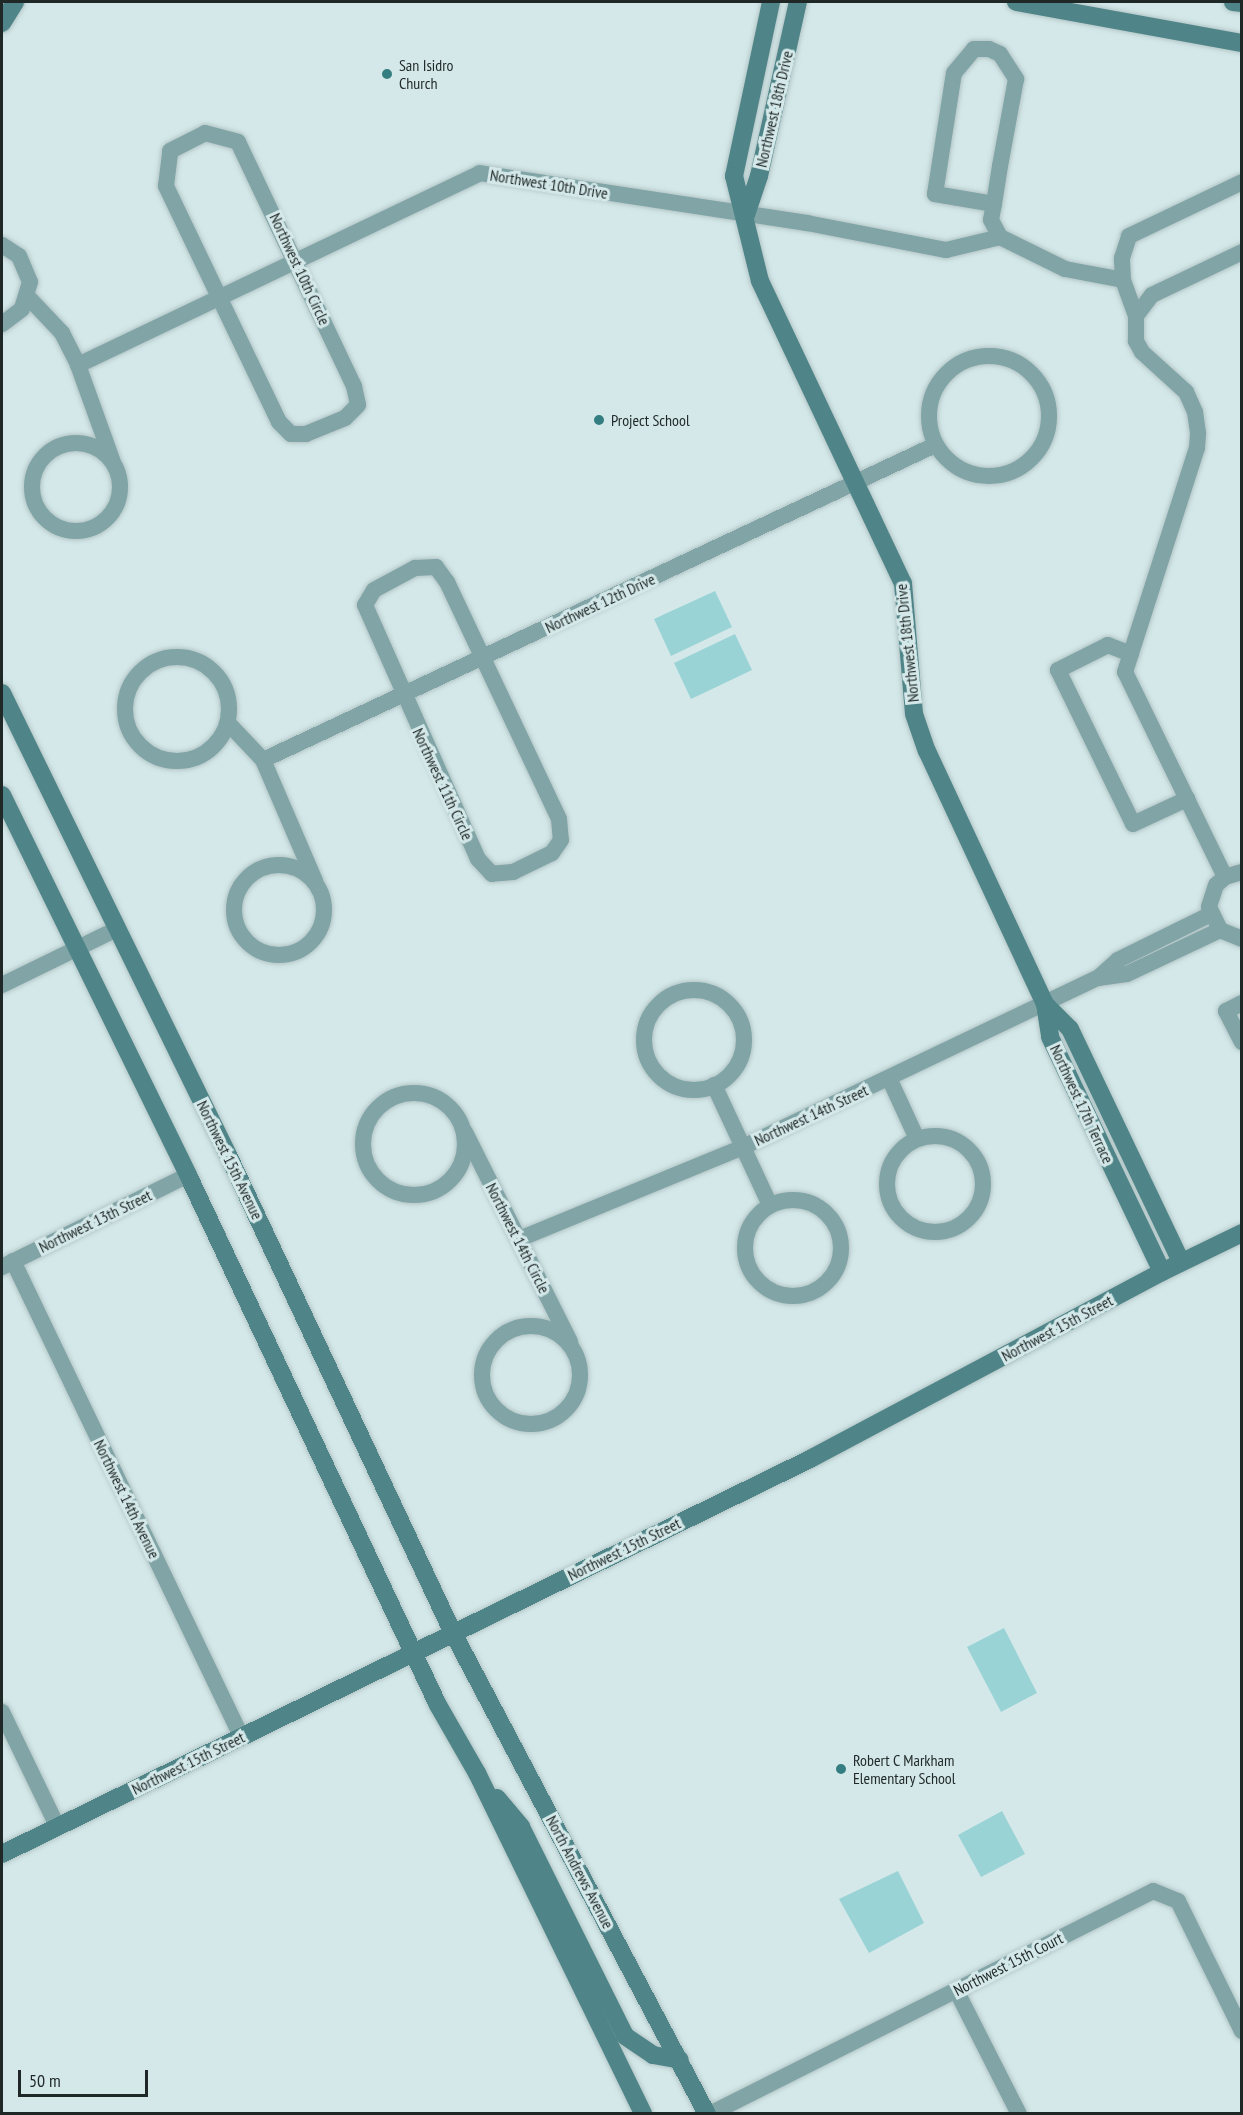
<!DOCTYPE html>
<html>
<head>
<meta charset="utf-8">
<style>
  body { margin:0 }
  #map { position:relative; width:1243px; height:2115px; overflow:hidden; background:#d4e8e9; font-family:"PT Sans Narrow",sans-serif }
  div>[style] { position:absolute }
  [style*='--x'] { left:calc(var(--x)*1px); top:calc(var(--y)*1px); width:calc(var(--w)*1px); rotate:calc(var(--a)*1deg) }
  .green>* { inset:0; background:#9ad3d6 }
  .roads { filter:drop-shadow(0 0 2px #b3c5c6) drop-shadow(0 0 2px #b3c5c6) }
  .street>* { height:16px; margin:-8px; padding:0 8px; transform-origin:8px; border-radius:8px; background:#81a4a6 }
  .street>.ring { margin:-8px; padding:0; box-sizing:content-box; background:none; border:16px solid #81a4a6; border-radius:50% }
  .secondary>* { height:18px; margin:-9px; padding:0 9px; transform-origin:9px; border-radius:9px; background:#4f8588 }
  .dots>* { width:16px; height:16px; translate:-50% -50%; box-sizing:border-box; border:3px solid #d4e8e9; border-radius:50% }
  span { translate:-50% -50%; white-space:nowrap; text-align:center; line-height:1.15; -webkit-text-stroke:6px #d4e8e9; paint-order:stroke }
  .poi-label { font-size:16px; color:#1f2727 }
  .left { translate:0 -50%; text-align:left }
  .street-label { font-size:16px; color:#1f2727 }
  .frame { position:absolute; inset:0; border:3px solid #1f2727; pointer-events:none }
  .scale { position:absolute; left:18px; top:2070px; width:130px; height:27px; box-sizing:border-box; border:3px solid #1f2727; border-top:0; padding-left:8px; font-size:18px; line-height:21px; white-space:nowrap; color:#1f2727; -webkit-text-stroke:4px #d4e8e9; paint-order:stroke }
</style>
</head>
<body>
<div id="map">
  <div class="green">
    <div style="clip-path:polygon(715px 591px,732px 627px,671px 656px,654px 619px)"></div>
    <div style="clip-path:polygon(735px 634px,752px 670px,691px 699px,674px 663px)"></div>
    <div style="clip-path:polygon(1004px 1628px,1037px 1693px,1001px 1712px,967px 1647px)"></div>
    <div style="clip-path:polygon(1002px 1811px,1025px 1854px,981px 1877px,958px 1835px)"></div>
    <div style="clip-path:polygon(898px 1871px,924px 1923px,869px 1953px,839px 1899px)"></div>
  </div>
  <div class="roads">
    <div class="street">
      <div style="--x:205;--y:133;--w:34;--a:15"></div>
      <div style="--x:238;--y:142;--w:270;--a:64.6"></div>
      <div style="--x:354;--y:386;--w:19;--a:78"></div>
      <div style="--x:358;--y:405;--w:18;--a:135"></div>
      <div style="--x:345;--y:418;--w:42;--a:157.7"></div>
      <div style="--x:306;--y:434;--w:15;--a:180"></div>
      <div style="--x:291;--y:434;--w:17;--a:-135"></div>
      <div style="--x:279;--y:422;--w:262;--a:-115.6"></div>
      <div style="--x:166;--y:186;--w:35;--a:-83"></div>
      <div style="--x:170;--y:151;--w:39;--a:-27"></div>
      <div style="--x:994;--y:204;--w:60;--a:-170.4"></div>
      <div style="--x:935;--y:194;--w:122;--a:-81.1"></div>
      <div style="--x:954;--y:73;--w:31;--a:-50"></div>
      <div style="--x:974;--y:49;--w:15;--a:0"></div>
      <div style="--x:989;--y:49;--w:12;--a:24"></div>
      <div style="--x:1000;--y:54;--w:30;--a:57"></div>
      <div style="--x:1016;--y:79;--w:88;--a:100.4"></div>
      <div style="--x:1000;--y:166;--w:38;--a:99"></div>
      <div style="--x:994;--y:204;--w:16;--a:101"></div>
      <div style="--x:991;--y:220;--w:19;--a:62"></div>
      <div style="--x:1000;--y:237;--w:72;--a:26.2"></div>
      <div style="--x:1065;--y:269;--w:59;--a:10.7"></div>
      <div style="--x:2;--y:245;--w:20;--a:33"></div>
      <div style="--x:19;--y:256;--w:28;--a:67"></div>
      <div style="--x:30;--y:282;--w:28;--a:107"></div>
      <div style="--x:22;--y:309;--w:25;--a:143"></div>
      <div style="--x:28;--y:297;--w:50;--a:46.6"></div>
      <div style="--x:62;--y:333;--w:36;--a:63"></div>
      <div style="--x:78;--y:365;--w:103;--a:70.2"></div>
      <div style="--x:1136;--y:316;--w:38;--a:-110"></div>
      <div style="--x:1123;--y:280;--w:22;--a:-93"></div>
      <div style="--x:1122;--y:258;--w:23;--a:-72"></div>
      <div style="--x:1129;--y:236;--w:125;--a:-25.5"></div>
      <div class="ring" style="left:929px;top:356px;width:104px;height:104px"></div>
      <div style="--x:78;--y:365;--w:445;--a:-25.5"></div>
      <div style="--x:480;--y:173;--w:331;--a:8.7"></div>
      <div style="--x:807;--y:223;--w:142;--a:11"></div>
      <div style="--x:946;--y:250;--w:56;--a:-13.5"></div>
      <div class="ring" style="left:32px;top:443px;width:72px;height:72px"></div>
      <div style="--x:436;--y:567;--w:19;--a:54"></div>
      <div style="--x:447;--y:582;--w:262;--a:64.7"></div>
      <div style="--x:559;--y:819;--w:21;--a:85"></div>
      <div style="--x:561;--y:840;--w:16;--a:125"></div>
      <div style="--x:552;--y:853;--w:43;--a:154"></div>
      <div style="--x:513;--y:872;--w:21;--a:175"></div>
      <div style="--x:492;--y:874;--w:21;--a:-133"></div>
      <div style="--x:478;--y:859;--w:278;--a:-114"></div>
      <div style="--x:365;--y:605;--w:17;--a:-59"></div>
      <div style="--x:374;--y:590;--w:47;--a:-28.2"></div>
      <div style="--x:415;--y:568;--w:21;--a:-3"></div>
      <div style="--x:1131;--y:654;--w:25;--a:-159"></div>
      <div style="--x:1108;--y:645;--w:56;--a:153.4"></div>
      <div style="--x:1058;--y:670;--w:171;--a:64"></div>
      <div style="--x:1133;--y:824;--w:60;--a:-24.8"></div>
      <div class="ring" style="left:125px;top:657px;width:88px;height:88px"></div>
      <div style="--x:228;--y:723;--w:51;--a:46.6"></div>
      <div style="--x:263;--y:760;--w:132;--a:66.7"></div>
      <div style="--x:263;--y:760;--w:742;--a:-25.11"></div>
      <div class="ring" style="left:234px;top:865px;width:74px;height:74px"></div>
      <div style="--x:1242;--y:872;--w:18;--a:164"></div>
      <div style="--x:1225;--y:877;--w:12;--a:138"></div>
      <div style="--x:1216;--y:885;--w:23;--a:108"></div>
      <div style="--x:1209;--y:907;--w:25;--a:64"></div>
      <div style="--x:1220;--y:930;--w:24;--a:22"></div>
      <div style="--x:1225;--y:877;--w:228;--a:-116"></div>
      <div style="--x:1125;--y:672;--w:235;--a:-72.2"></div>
      <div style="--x:1197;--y:448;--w:15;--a:-86"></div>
      <div style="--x:1198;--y:433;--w:21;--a:-98"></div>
      <div style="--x:1195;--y:412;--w:22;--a:-114"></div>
      <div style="--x:1186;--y:392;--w:59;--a:-137.7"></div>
      <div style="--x:1142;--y:352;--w:13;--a:-119"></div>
      <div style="--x:1136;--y:341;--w:25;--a:-90"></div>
      <div style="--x:1136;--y:316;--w:26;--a:-53"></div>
      <div style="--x:1152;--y:295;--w:100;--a:-25.5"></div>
      <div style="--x:1098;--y:978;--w:29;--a:-8"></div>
      <div style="--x:1127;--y:974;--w:103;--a:-25.3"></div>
      <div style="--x:2;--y:985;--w:128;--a:-26"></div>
      <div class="ring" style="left:644px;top:990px;width:84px;height:84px"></div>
      <div style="--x:1242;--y:1003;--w:18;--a:153"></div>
      <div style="--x:1226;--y:1011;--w:35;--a:63"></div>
      <div style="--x:889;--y:1078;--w:67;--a:65.3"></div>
      <div style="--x:714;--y:1085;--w:132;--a:65"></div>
      <div class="ring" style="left:363px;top:1093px;width:86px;height:86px"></div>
      <div style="--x:465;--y:1132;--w:235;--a:63.4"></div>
      <div class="ring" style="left:887px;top:1136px;width:80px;height:80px"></div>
      <div class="ring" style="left:745px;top:1200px;width:80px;height:80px"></div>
      <div style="--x:519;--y:1239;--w:242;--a:-22.3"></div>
      <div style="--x:743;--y:1147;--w:393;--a:-25.5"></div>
      <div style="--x:1098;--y:978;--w:27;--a:-42"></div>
      <div style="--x:1118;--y:960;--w:104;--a:-26.3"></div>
      <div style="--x:13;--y:1261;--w:527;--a:64.36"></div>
      <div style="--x:2;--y:1267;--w:208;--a:-26.3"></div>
      <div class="ring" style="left:482px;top:1326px;width:82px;height:82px"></div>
      <div style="--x:2;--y:1712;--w:127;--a:64.2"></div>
      <div style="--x:956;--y:1990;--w:139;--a:63.1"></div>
      <div style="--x:710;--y:2114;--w:496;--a:-26.7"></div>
      <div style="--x:1153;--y:1891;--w:27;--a:22"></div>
      <div style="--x:1178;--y:1901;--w:145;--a:63.8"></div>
    </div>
    <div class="secondary">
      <div style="--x:771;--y:2;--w:178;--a:102"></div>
      <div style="--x:734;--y:176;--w:108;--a:76.1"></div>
      <div style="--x:760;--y:281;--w:334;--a:64.7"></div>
      <div style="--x:903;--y:583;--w:131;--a:85.2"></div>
      <div style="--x:914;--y:714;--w:39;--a:71"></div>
      <div style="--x:927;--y:751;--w:279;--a:65"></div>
      <div style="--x:1045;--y:1004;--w:33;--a:81"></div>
      <div style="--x:1050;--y:1037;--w:260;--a:64.5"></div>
      <div style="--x:1016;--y:2;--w:230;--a:10.3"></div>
      <div style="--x:1233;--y:2;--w:9;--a:6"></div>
      <div style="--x:2;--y:23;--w:25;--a:-58"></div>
      <div style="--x:746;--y:215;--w:41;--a:-71.6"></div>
      <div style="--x:759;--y:176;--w:178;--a:-77.4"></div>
      <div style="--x:2;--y:693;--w:514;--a:63.93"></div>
      <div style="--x:228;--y:1155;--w:526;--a:64.8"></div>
      <div style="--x:452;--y:1631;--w:546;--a:62.17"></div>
      <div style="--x:2;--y:795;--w:423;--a:63.9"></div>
      <div style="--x:188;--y:1175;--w:586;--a:64.75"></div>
      <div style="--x:438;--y:1705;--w:78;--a:60.2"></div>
      <div style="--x:477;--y:1773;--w:379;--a:64"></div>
      <div style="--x:1045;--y:1004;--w:35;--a:45"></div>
      <div style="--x:1070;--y:1029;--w:258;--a:64.5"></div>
      <div style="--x:497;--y:1798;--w:38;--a:50"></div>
      <div style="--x:521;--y:1827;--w:233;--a:63.5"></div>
      <div style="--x:625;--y:2036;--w:34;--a:34"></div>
      <div style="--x:653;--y:2055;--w:27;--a:10"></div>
      <div style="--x:2;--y:1854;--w:899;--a:-26.05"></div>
      <div style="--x:810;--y:1459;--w:399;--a:-28"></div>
      <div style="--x:1162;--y:1272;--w:89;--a:-26"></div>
    </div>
  </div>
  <div class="dots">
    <div style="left:387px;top:74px;background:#347d81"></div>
    <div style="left:599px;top:420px;background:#347d81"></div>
    <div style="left:841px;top:1769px;background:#347d81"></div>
  </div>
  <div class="poi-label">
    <span class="left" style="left:399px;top:74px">San Isidro<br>Church</span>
    <span class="left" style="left:611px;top:420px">Project School</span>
    <span class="left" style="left:853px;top:1769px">Robert C Markham<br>Elementary School</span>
  </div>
  <div class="street-label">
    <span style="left:774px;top:109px;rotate:-77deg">Northwest 18th Drive</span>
    <span style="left:549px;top:184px;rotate:9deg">Northwest 10th Drive</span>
    <span style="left:300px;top:269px;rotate:65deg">Northwest 10th Circle</span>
    <span style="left:600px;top:603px;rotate:-25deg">Northwest 12th Drive</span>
    <span style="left:907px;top:643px;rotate:-96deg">Northwest 18th Drive</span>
    <span style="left:443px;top:784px;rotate:65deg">Northwest 11th Circle</span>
    <span style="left:1082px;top:1104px;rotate:65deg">Northwest 17th Terrace</span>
    <span style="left:811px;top:1115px;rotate:-25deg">Northwest 14th Street</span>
    <span style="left:230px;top:1160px;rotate:64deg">Northwest 15th Avenue</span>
    <span style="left:95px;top:1221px;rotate:-26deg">Northwest 13th Street</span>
    <span style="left:518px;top:1238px;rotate:63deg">Northwest 14th Circle</span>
    <span style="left:1057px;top:1328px;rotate:-28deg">Northwest 15th Street</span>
    <span style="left:127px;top:1499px;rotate:64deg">Northwest 14th Avenue</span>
    <span style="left:624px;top:1549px;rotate:-26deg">Northwest 15th Street</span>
    <span style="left:188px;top:1763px;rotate:-26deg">Northwest 15th Street</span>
    <span style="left:580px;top:1872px;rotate:62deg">North Andrews Avenue</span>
    <span style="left:1008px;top:1964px;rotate:-27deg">Northwest 15th Court</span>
  </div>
  <div class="frame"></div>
  <div class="scale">50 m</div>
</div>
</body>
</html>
